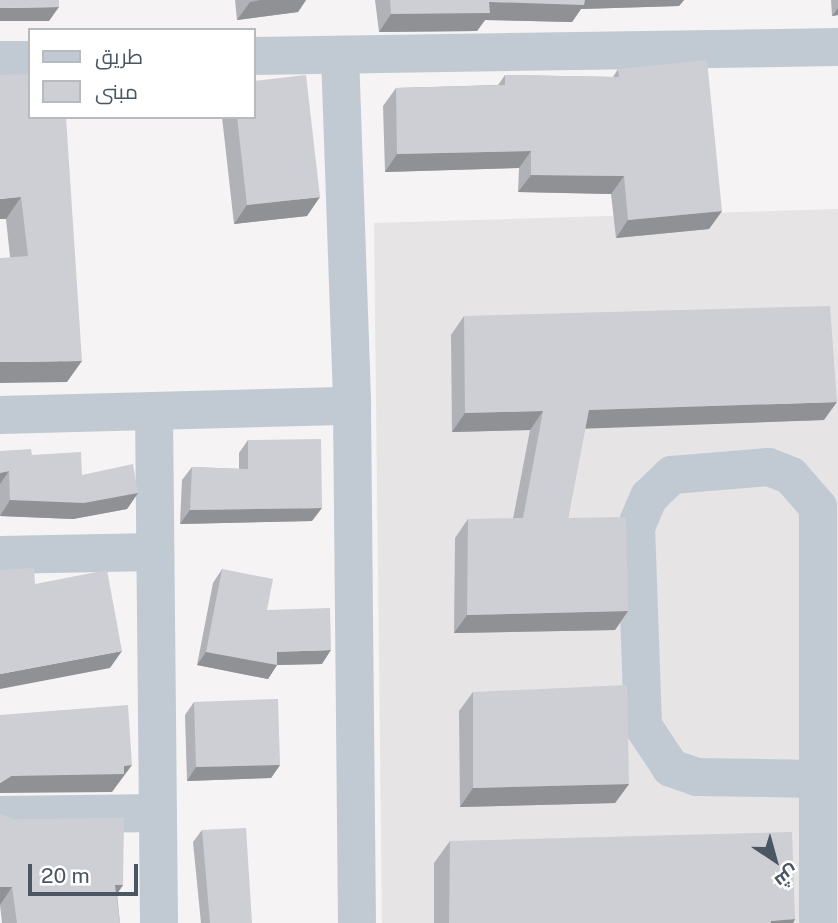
<!DOCTYPE html>
<html>
<head>
<meta charset="utf-8">
<style>
  body { margin:0 }
  #map { position:relative; width:838px; height:923px; overflow:hidden; background:#f5f3f3; font-family:"Public Sans",Cairo,sans-serif }
  div>[style] { position:absolute }
  [style*='--x'] { left:calc(var(--x)*1px); top:calc(var(--y)*1px); width:calc(var(--w)*1px); rotate:calc(var(--a)*1deg) }
  .education>* { inset:0; background:#e6e4e5 }
  .minor>* { height:38px; margin:-19px; padding:0 19px; transform-origin:19px; border-radius:19px; background:#c1cad2 }
  .wall>* { inset:0; background:#b0b2b7 }
  .shaded-wall>* { inset:0; background:#909195 }
  .building>* { inset:0; background:#cdcfd5 }
  span { translate:-50% -50%; white-space:nowrap; text-align:center; line-height:1.15; -webkit-text-stroke:6px #fff; paint-order:stroke }
  .legend { position:absolute; left:28px; top:28px; width:228px; height:91px; box-sizing:border-box; background:#fff; border:2px solid #b7bbc0; margin:0; padding:9px 12px; list-style:none; font-size:21px; color:#4a5661 }
  .legend li { display:flex; align-items:center; gap:14px; height:35px }
  .legend b { width:35px; border:2px solid #b7bbc0 }
  .north { position:absolute; left:740px; top:825px; width:70px; height:70px; -webkit-text-stroke:5px #fff; paint-order:stroke; rotate:144deg; font-size:19px; font-weight:700; line-height:28px; text-align:center; color:#4a5661 }
  .north::after { content:''; display:block; margin:auto; width:24px; height:32px; background:#4a5661; clip-path:polygon(50% 0,100% 100%,50% 72%,0 100%) }
  .scale { position:absolute; left:28px; top:864px; width:110px; height:32px; box-sizing:border-box; border:4px solid #4a5661; border-top:0; padding-left:9px; font-size:21px; line-height:24px; white-space:nowrap; color:#4a5661; -webkit-text-stroke:5px #fff; paint-order:stroke }
</style>
</head>
<body>
<div id="map">
  <div class="education">
    <div style="clip-path:polygon(838px 209px,838px 923px,382px 923px,374px 223px)"></div>
  </div>
  <div class="minor">
    <div style="--x:340;--y:55;--w:351;--a:88"></div>
    <div style="--x:352;--y:406;--w:517;--a:89.45"></div>
    <div style="--x:254;--y:56;--w:584;--a:-0.88"></div>
    <div style="--x:0;--y:60;--w:30;--a:0"></div>
    <div style="--x:154;--y:411;--w:512;--a:89.44"></div>
    <div style="--x:0;--y:415;--w:352;--a:-1.5"></div>
    <div style="--x:0;--y:555;--w:155;--a:-1.1"></div>
    <div style="--x:816;--y:779;--w:119;--a:-179"></div>
    <div style="--x:697;--y:777;--w:28;--a:-161"></div>
    <div style="--x:671;--y:768;--w:50;--a:-123.7"></div>
    <div style="--x:643;--y:726;--w:199;--a:-92"></div>
    <div style="--x:636;--y:527;--w:33;--a:-67"></div>
    <div style="--x:649;--y:497;--w:32;--a:-44"></div>
    <div style="--x:672;--y:475;--w:97;--a:-4.7"></div>
    <div style="--x:769;--y:467;--w:24;--a:22"></div>
    <div style="--x:791;--y:476;--w:41;--a:48.9"></div>
    <div style="--x:818;--y:507;--w:416;--a:90"></div>
    <div style="--x:0;--y:815;--w:158;--a:-0.7"></div>
  </div>
  <div class="wall">
    <div style="clip-path:polygon(235px 0,306px 0,298px 12px,237px 20px)"></div>
    <div style="clip-path:polygon(375px 0,684px 0,679px 6px,581px 9px,572px 22px,485px 20px,477px 31px,379px 32px)"></div>
    <div style="clip-path:polygon(831px 0,838px 0,838px 15px,832px 16px)"></div>
    <div style="clip-path:polygon(618px 69px,722px 211px,709px 229px,616px 238px,611px 194px,518px 192px,519px 168px,385px 172px,383px 106px,396px 88px,498px 85px,505px 75px,613px 77px)"></div>
    <div style="clip-path:polygon(0 75px,67px 382px,10px 257px,6px 219px)"></div>
    <div style="clip-path:polygon(222px 117px,254px 117px,307px 216px,234px 224px)"></div>
    <div style="clip-path:polygon(464px 316px,824px 420px,585px 428px,568px 518px,628px 611px,615px 630px,454px 633px,455px 538px,468px 519px,513px 519px,530px 430px,452px 432px,451px 335px)"></div>
    <div style="clip-path:polygon(248px 440px,312px 521px,180px 524px,182px 480px,192px 467px,239px 469px,239px 453px)"></div>
    <div style="clip-path:polygon(0 451px,82px 475px,138px 493px,127px 509px,73px 519px,0 516px)"></div>
    <div style="clip-path:polygon(222px 569px,267px 610px,322px 664px,277px 665px,268px 679px,197px 665px,213px 583px)"></div>
    <div style="clip-path:polygon(473px 692px,629px 784px,615px 803px,460px 807px,459px 711px)"></div>
    <div style="clip-path:polygon(194px 702px,280px 765px,271px 778px,187px 781px,185px 715px)"></div>
    <div style="clip-path:polygon(0 813px,123px 885px,117px 894px,120px 923px,2px 923px,0 905px)"></div>
    <div style="clip-path:polygon(202px 830px,252px 923px,201px 923px,193px 842px)"></div>
    <div style="clip-path:polygon(450px 841px,795px 919px,793px 923px,434px 923px,434px 863px)"></div>
  </div>
  <div class="shaded-wall">
    <div style="clip-path:polygon(261px 0,306px 0,298px 12px,237px 20px,250px 2px)"></div>
    <div style="clip-path:polygon(579px 0,684px 0,679px 6px,581px 9px,572px 22px,485px 20px,477px 31px,379px 32px,391px 14px,489px 2px)"></div>
    <div style="clip-path:polygon(59px 7px,49px 21px,0 21px,0 8px)"></div>
    <div style="clip-path:polygon(838px 8px,838px 15px,832px 16px)"></div>
    <div style="clip-path:polygon(531px 151px,519px 168px,385px 172px,397px 154px)"></div>
    <div style="clip-path:polygon(531px 175px,624px 176px,611px 194px,518px 192px)"></div>
    <div style="clip-path:polygon(21px 197px,6px 219px,0 219px,0 199px)"></div>
    <div style="clip-path:polygon(320px 197px,307px 216px,234px 224px,247px 205px)"></div>
    <div style="clip-path:polygon(722px 211px,709px 229px,616px 238px,628px 220px)"></div>
    <div style="clip-path:polygon(82px 361px,67px 382px,0 383px,0 362px)"></div>
    <div style="clip-path:polygon(837px 402px,824px 420px,576px 429px,589px 410px)"></div>
    <div style="clip-path:polygon(543px 411px,530px 430px,452px 432px,465px 413px)"></div>
    <div style="clip-path:polygon(9px 471px,0 484px,0 473px)"></div>
    <div style="clip-path:polygon(138px 493px,127px 509px,73px 519px,0 516px,10px 500px)"></div>
    <div style="clip-path:polygon(322px 508px,312px 521px,180px 524px,190px 510px)"></div>
    <div style="clip-path:polygon(628px 611px,615px 630px,454px 633px,467px 615px)"></div>
    <div style="clip-path:polygon(331px 650px,322px 664px,277px 665px,268px 679px,197px 665px,206px 652px,277px 652px)"></div>
    <div style="clip-path:polygon(122px 651px,110px 668px,0 689px,0 674px)"></div>
    <div style="clip-path:polygon(132px 765px,112px 792px,0 793px,0 783px,11px 776px)"></div>
    <div style="clip-path:polygon(280px 765px,271px 778px,187px 781px,196px 767px)"></div>
    <div style="clip-path:polygon(629px 784px,615px 803px,460px 807px,473px 788px)"></div>
    <div style="clip-path:polygon(115px 885px,123px 885px,111px 902px)"></div>
    <div style="clip-path:polygon(0 887px,12px 887px,0 905px)"></div>
    <div style="clip-path:polygon(795px 919px,793px 923px,769px 923px,771px 921px)"></div>
  </div>
  <div class="building">
    <div style="clip-path:polygon(0 0,59px 0,59px 7px,0 8px)"></div>
    <div style="clip-path:polygon(390px 0,585px 0,584px 5px,489px 2px,490px 13px,391px 14px)"></div>
    <div style="clip-path:polygon(707px 60px,722px 211px,628px 220px,624px 176px,531px 175px,531px 151px,397px 154px,396px 88px,505px 85px,505px 75px,619px 77px,618px 69px)"></div>
    <div style="clip-path:polygon(30px 74px,30px 117px,66px 117px,82px 361px,0 362px,0 258px,28px 256px,21px 197px,0 199px,0 75px)"></div>
    <div style="clip-path:polygon(306px 75px,320px 197px,247px 205px,237px 117px,254px 117px,254px 81px)"></div>
    <div style="clip-path:polygon(830px 306px,837px 402px,589px 410px,568px 518px,626px 517px,628px 611px,467px 615px,468px 519px,523px 518px,543px 411px,465px 413px,464px 316px)"></div>
    <div style="clip-path:polygon(321px 439px,322px 508px,190px 510px,192px 467px,248px 469px,248px 440px)"></div>
    <div style="clip-path:polygon(31px 449px,32px 455px,81px 452px,82px 475px,133px 464px,138px 493px,84px 503px,10px 500px,9px 471px,0 473px,0 451px)"></div>
    <div style="clip-path:polygon(34px 568px,35px 584px,107px 570px,122px 651px,0 674px,0 570px)"></div>
    <div style="clip-path:polygon(222px 569px,273px 579px,267px 610px,330px 608px,331px 650px,277px 652px,277px 665px,206px 652px)"></div>
    <div style="clip-path:polygon(627px 685px,629px 784px,473px 788px,473px 692px)"></div>
    <div style="clip-path:polygon(278px 699px,280px 765px,196px 767px,194px 702px)"></div>
    <div style="clip-path:polygon(128px 705px,132px 765px,124px 765px,124px 774px,11px 776px,0 783px,0 715px)"></div>
    <div style="clip-path:polygon(0 813px,12px 819px,124px 818px,123px 885px,115px 885px,120px 923px,17px 923px,12px 887px,0 887px)"></div>
    <div style="clip-path:polygon(246px 828px,252px 923px,210px 923px,202px 830px)"></div>
    <div style="clip-path:polygon(792px 832px,795px 919px,771px 921px,771px 923px,449px 923px,450px 841px)"></div>
  </div>
  <ul class="legend">
  <li><b style="height:9px;background:#c1cad2"></b>طريق</li>
  <li><b style="height:19px;background:#cdcfd5"></b>مبنى</li>
  </ul>
  <div class="north">ش</div>
  <div class="scale">20 m</div>
</div>
</body>
</html>
